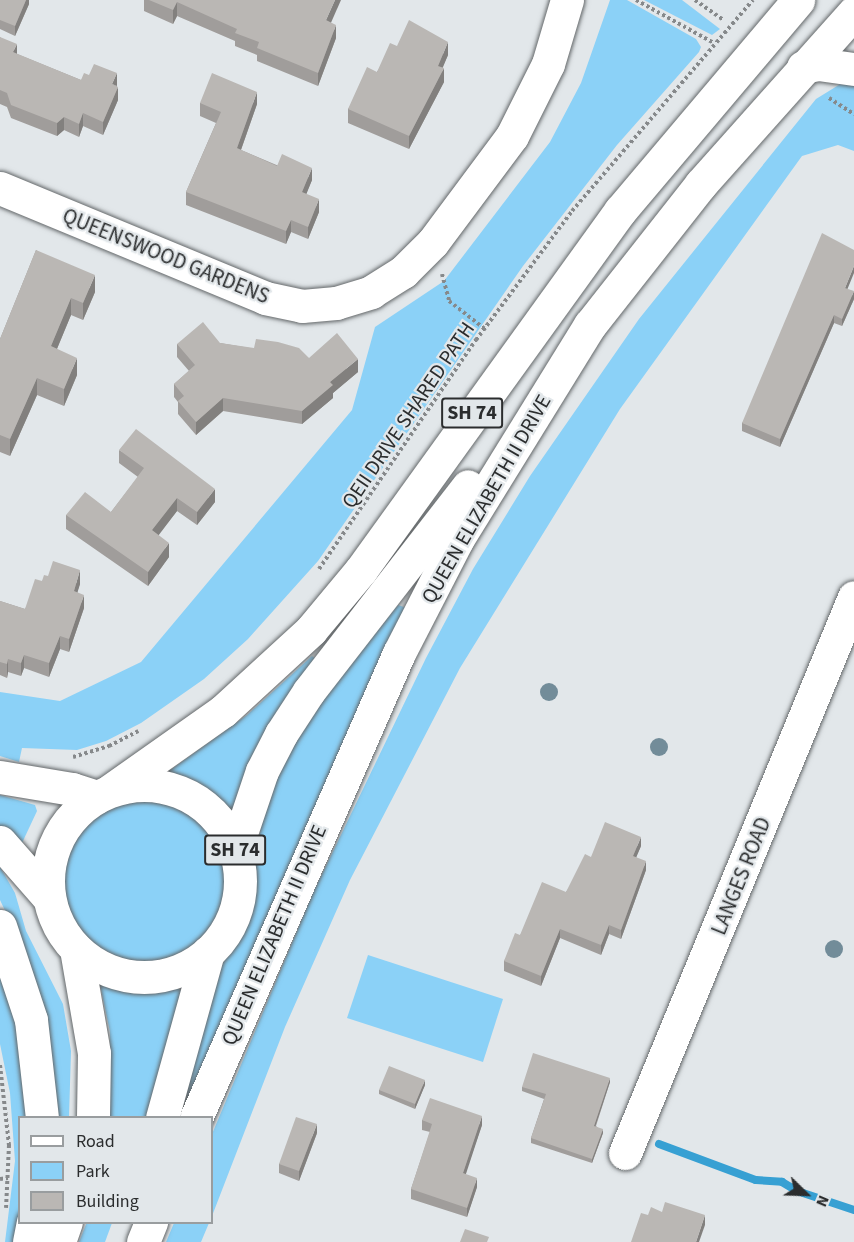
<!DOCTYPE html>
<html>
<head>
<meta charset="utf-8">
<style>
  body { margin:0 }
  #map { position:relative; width:854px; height:1242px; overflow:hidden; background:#e2e7ea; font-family:"Source Sans 3",sans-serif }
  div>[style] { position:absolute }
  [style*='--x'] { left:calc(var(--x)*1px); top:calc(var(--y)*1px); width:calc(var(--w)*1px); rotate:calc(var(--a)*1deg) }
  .green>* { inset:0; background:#8bd1f7 }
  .round { border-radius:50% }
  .stream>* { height:8px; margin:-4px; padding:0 4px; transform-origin:4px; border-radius:4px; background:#37a0d3 }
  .path>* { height:4px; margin-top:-2px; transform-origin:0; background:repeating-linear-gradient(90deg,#86898b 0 3px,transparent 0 6px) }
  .roads { filter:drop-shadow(0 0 2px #636769) drop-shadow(0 0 2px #636769) }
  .minor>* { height:33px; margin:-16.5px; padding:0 16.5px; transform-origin:16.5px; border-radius:16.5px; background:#fff }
  .highway>* { height:33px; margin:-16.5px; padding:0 16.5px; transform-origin:16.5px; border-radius:16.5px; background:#fff }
  .highway>.ring { margin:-16.5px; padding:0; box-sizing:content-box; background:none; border:33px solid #fff; border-radius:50% }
  .trees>* { width:18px; height:18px; margin:-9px; border-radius:50%; background:#728c99 }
  .wall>* { inset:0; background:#a09d9b }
  .shaded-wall>* { inset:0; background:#82807e }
  .building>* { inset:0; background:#bab7b4 }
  span { translate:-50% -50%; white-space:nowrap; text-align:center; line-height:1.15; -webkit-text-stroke:4.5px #e2e7ea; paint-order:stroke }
  .shield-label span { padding:2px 4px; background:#e2e7ea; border:2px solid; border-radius:4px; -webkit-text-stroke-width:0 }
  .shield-label { font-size:20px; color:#2b2d2e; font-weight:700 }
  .street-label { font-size:21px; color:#2b2d2e }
  .legend { position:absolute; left:18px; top:1116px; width:195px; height:108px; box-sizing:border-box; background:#e2e7ea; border:2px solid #999d9f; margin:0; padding:8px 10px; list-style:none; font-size:18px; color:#2b2d2e }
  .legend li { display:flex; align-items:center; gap:12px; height:30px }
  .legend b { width:30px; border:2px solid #999d9f }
  .north { position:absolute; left:776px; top:1164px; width:60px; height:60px; -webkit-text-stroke:4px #e2e7ea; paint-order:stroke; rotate:113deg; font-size:16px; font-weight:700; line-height:24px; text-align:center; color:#2b2d2e }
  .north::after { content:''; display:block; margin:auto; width:21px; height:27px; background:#2b2d2e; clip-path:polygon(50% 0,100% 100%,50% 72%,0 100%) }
</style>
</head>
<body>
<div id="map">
  <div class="green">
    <div style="clip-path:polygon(610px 0,627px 0,696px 39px,701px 47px,699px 52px,617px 145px,523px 266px,318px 561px,248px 639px,204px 679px,141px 723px,106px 741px,77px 750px,22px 748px,19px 762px,0 756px,0 692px,60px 701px,141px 662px,352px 410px,375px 327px,444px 281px,550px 142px,581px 83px)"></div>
    <div style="clip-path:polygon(644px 0,682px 0,720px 29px,712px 35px)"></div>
    <div style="clip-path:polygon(842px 83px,854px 83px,854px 151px,838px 145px,802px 156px,620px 409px,460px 668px,350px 880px,285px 1027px,212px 1216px,212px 1134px,313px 893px,426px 658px,473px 569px,530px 476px,639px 319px,816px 99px)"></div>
    <div style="clip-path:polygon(398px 605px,407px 608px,185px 1117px,173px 1118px,213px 986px,248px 906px,265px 803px,294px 736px)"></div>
    <div style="clip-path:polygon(312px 656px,320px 662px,232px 814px,196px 786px,170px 776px,169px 771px,247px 715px)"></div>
    <div style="clip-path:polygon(0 795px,35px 805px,37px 811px,22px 843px,0 828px)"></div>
    <div class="round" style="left:62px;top:799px;width:164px;height:164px"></div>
    <div style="clip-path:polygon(0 867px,15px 893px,26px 931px,63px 1004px,71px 1051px,69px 1117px,53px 1117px,9px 919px,0 900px)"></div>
    <div style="clip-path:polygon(368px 955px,503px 999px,483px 1062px,347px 1018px)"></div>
    <div style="clip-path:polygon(0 965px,14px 1008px,28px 1117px,20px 1118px,19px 1217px,14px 1242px,5px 1242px,15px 1161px,10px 1093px,0 1044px)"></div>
    <div style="clip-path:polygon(99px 980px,128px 991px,152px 991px,173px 985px,182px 991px,147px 1117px,110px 1117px,110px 1032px)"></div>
    <div style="clip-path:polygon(87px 1222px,112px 1223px,105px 1242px,79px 1242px)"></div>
    <div style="clip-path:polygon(174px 1223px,174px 1222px,209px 1223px,201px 1242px,166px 1242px)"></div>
  </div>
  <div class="stream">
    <div style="--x:659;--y:1144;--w:103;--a:20.4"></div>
    <div style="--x:756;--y:1180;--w:26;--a:4"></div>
    <div style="--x:782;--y:1182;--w:17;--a:31"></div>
    <div style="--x:797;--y:1191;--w:60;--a:18.4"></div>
  </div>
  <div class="path">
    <div style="--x:636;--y:0;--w:89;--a:28.9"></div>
    <div style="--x:695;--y:0;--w:35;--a:35"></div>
    <div style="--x:829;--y:98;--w:30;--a:33"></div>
    <div style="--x:442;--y:274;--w:28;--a:75"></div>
    <div style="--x:449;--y:301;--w:46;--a:37.9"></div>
    <div style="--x:319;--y:569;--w:278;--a:-55.6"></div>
    <div style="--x:476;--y:340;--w:161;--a:-53.3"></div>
    <div style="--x:572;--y:211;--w:278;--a:-49.4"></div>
    <div style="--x:73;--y:757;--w:38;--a:-17"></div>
    <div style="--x:109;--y:746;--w:33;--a:-27"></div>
    <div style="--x:0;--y:1065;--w:81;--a:83.6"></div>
    <div style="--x:9;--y:1145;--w:63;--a:92.7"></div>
    <div style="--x:0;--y:1179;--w:8;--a:-7"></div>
  </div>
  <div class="roads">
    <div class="minor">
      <div style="--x:0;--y:188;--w:287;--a:22.5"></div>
      <div style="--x:265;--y:298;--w:38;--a:12"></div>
      <div style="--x:302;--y:306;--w:34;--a:-5"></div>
      <div style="--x:336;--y:303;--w:37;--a:-17"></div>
      <div style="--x:371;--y:292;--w:38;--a:-32"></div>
      <div style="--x:403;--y:272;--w:42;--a:-45"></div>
      <div style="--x:433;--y:242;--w:132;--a:-53.3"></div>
      <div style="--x:512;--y:136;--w:80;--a:-63.4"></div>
      <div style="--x:548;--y:64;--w:67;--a:-73.5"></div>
      <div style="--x:625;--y:1153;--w:601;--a:-67.61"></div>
    </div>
    <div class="highway">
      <div style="--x:803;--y:67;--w:15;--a:-11"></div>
      <div style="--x:818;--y:64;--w:36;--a:8"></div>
      <div style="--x:0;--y:777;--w:73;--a:9.5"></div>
      <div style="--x:72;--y:789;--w:26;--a:18"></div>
      <div class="ring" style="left:48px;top:785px;width:159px;height:159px"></div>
      <div style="--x:111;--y:790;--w:137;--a:-35.2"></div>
      <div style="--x:223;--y:711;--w:120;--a:-42.6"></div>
      <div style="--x:311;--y:630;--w:78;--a:-50.2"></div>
      <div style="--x:361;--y:570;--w:443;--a:-54.2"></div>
      <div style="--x:620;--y:211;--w:276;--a:-49.8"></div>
      <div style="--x:0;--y:842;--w:74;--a:48.8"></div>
      <div style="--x:235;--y:851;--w:84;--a:-71.4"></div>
      <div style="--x:262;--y:771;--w:42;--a:-62.8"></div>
      <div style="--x:281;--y:734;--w:51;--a:-56.9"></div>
      <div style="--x:309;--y:691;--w:259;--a:-52.2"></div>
      <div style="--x:0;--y:926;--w:99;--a:71.7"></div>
      <div style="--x:31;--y:1020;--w:99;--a:83.6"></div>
      <div style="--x:76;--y:949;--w:106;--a:80.2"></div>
      <div style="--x:94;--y:1053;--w:65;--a:90.9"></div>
      <div style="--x:162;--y:1118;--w:172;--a:-74.5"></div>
      <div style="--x:196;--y:1118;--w:507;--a:-66.42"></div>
      <div style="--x:399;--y:653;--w:127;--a:-62.8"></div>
      <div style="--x:457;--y:540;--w:253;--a:-58.3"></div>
      <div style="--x:590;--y:325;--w:179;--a:-51.8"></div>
      <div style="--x:701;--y:184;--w:230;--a:-48.3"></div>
      <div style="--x:29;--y:1242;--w:20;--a:-79"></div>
      <div style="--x:59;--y:1242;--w:21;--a:-71"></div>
      <div style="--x:143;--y:1242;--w:22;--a:-68"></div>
    </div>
  </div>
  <div class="trees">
    <div style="left:549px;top:692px"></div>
    <div style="left:659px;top:747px"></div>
    <div style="left:834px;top:949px"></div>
  </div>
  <div class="wall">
    <div style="clip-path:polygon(0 0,29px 0,29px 4px,15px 36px,0 29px)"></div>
    <div style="clip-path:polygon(144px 0,271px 0,331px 23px,336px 38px,318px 86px,257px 61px,257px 55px,235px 46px,235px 41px,177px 16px,173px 24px,144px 11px)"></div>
    <div style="clip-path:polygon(0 37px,17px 54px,81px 80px,89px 75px,117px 86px,118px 100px,103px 135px,83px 126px,79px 137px,64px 130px,57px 136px,11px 118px,7px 107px,0 104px)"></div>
    <div style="clip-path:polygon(397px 46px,448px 55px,442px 68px,444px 82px,409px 149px,348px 123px,348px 109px)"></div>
    <div style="clip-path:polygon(200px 103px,257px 104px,241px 150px,312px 180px,306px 194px,319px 212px,308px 239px,291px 232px,286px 244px,186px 205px,186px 192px,216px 123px,200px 116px)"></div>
    <div style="clip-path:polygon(36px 250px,95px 292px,83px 320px,71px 315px,57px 349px,77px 375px,64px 406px,37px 395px,10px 456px,0 452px,0 339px)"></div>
    <div style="clip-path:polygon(847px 289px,854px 299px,842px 326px,834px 323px,780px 447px,742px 431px,742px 423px)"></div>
    <div style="clip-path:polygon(220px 343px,309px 358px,358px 372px,333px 393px,333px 398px,302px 424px,223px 411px,196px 435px,178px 414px,178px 402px,174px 397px,174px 384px,189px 371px,177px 357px,177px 344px)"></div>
    <div style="clip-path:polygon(119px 450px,215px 502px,197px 525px,177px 511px,158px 535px,169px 557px,148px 586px,66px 529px,66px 515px,111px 512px,138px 477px,119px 463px)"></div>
    <div style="clip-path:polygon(48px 576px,80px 584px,77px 592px,84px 608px,69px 652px,60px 649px,49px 677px,24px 668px,21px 676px,8px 672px,7px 678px,0 675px,0 601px,25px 609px,42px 581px)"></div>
    <div style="clip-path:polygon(641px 846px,636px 857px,646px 870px,621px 939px,609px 934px,601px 955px,560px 938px,541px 986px,504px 971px,504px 961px,520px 935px,566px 892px,591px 857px)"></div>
    <div style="clip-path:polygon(610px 1082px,596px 1126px,603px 1133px,592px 1163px,531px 1143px,531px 1138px,544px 1099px,522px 1091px,522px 1087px)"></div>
    <div style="clip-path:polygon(425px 1085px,415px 1109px,379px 1094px,379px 1090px)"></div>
    <div style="clip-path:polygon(422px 1120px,482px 1125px,465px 1174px,477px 1187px,467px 1217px,411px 1199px,411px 1189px,430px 1132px,422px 1130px)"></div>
    <div style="clip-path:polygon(317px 1133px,299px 1181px,279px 1173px,279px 1164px)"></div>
  </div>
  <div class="shaded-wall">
    <div style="clip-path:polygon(26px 0,29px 0,29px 4px,15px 36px,15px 26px)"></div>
    <div style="clip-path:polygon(335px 0,341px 0,326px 34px,326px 20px)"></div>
    <div style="clip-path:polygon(177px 2px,177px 16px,173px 24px,173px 10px)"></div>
    <div style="clip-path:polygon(336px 25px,336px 38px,318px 86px,318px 73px)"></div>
    <div style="clip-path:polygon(448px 42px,448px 55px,438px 79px,438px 66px)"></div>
    <div style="clip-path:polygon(17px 44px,17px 57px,13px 52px)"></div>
    <div style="clip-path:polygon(444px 68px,444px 82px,409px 149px,409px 136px)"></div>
    <div style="clip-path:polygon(117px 73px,117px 86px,112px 84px)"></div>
    <div style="clip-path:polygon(118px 87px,118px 100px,103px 135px,103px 122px)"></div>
    <div style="clip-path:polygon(257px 92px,257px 104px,237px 161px,237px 148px)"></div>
    <div style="clip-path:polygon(83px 113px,83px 126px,79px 137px,79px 124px)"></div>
    <div style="clip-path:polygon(64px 117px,64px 130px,57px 136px,57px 123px)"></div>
    <div style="clip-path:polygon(312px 168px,312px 180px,302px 205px,302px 192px)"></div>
    <div style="clip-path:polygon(319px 199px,319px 212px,308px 239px,308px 227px)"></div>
    <div style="clip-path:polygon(291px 220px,291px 232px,286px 244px,286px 231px)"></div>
    <div style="clip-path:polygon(854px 266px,854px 273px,845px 295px,845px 288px)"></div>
    <div style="clip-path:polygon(95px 275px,95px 292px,83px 320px,83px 303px)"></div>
    <div style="clip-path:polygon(854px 291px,854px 299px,842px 326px,842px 319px)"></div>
    <div style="clip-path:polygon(71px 298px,71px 315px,51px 363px,51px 346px)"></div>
    <div style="clip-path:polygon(834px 315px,834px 323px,780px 447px,780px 439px)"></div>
    <div style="clip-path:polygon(77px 358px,77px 375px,64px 406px,64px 389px)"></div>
    <div style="clip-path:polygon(358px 359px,358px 372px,333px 393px,333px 398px,302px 424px,302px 411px,330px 382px)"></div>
    <div style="clip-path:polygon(37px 378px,37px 395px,10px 456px,10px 439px)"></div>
    <div style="clip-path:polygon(223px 398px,223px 411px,196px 435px,196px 422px)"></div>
    <div style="clip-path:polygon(215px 489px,215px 502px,197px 525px,197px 512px)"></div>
    <div style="clip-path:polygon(177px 498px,177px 511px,152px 544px,152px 530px)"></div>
    <div style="clip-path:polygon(169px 543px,169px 557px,148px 586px,148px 572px)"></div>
    <div style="clip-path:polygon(80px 570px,80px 584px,74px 604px,74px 591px)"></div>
    <div style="clip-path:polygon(84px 595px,84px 608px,69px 652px,69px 639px)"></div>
    <div style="clip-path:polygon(60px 636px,60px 649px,49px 677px,49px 663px)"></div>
    <div style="clip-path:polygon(24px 655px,24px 668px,21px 676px,21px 663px)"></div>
    <div style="clip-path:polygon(8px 659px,8px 672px,7px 678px,7px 664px)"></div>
    <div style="clip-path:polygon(641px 837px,641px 846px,633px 865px,633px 856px)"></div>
    <div style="clip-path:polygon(646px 861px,646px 870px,621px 939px,621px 930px)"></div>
    <div style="clip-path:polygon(609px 925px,609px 934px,601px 955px,601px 945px)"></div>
    <div style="clip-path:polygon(560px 929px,560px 938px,541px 986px,541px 976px)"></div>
    <div style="clip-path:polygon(610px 1078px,610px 1082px,594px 1130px,594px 1126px)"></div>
    <div style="clip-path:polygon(425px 1080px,425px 1085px,415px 1109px,415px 1104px)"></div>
    <div style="clip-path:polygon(482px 1116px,482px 1125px,463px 1183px,463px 1173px)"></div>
    <div style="clip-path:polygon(317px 1124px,317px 1133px,299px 1181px,299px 1171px)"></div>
    <div style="clip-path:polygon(603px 1129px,603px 1133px,592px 1163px,592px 1159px)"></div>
    <div style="clip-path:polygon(477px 1178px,477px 1187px,467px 1217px,467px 1208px)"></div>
    <div style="clip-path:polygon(705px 1215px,705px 1225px,699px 1242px,696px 1242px)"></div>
  </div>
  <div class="building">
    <div style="clip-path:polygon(0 0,26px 0,15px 26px,0 20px)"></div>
    <div style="clip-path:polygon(149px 0,335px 0,326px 20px,336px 25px,318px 73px,257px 48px,259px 42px,235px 33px,237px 29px,177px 2px,173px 10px)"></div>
    <div style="clip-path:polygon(409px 20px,448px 42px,438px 66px,444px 68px,409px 136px,348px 109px,367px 67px,377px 72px,390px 43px,397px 46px)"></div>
    <div style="clip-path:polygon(0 37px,17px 44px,13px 52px,81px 80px,84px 73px,89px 75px,94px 64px,117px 73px,112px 84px,118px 87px,103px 122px,83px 113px,79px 124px,64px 117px,57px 123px,11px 105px,7px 93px,0 90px)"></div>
    <div style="clip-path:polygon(212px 73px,257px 92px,237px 148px,277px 166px,282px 154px,312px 168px,302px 192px,319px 199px,308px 227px,291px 220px,286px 231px,186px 192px,221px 112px,200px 103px)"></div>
    <div style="clip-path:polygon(822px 233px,854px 250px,854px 266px,845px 288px,854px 291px,842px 319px,834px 315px,780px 439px,742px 423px)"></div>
    <div style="clip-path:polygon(36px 250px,95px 275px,83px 303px,71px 298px,51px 346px,77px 358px,64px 389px,37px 378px,10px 439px,0 435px,0 339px)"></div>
    <div style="clip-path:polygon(203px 322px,220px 343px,254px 348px,256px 339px,278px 342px,299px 348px,309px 358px,337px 333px,358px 359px,330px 382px,333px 385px,302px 411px,223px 398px,196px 422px,178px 401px,184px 396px,174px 384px,195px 365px,177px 344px)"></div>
    <div style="clip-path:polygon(136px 429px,215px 489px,197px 512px,177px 498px,152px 530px,169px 543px,148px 572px,66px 515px,85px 492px,111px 512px,144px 468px,119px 450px)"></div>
    <div style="clip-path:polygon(53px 561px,80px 570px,74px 591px,84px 595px,69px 639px,60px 636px,49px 663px,24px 655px,21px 663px,8px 659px,7px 664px,0 662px,0 601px,25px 609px,35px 579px,42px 581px,44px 575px,48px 576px)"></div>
    <div style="clip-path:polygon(605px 822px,641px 837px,633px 856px,646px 861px,621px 930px,609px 925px,601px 945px,560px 929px,541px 976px,504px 961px,515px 933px,520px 935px,542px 882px,566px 892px,585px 854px,591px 857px)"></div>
    <div style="clip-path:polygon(533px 1053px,610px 1078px,594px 1126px,603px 1129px,592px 1159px,531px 1138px,546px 1094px,522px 1087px)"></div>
    <div style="clip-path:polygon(389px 1066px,425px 1080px,415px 1104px,379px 1090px)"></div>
    <div style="clip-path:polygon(430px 1098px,482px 1116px,463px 1173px,477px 1178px,467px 1208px,411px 1189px,432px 1124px,422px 1120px)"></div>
    <div style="clip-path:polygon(296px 1117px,317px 1124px,299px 1171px,279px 1164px)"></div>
    <div style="clip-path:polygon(665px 1202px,705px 1215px,696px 1242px,631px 1242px,641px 1213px,648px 1215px,651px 1207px,662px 1212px)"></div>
    <div style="clip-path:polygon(465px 1229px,489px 1237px,487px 1242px,460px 1242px)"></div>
  </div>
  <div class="shield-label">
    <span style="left:472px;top:413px">SH 74</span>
    <span style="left:235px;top:850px">SH 74</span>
  </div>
  <div class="street-label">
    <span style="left:166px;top:256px;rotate:22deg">QUEENSWOOD GARDENS</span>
    <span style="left:408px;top:415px;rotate:-56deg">QEII DRIVE SHARED PATH</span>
    <span style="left:486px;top:499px;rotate:-60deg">QUEEN ELIZABETH II DRIVE</span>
    <span style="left:741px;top:876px;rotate:-68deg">LANGES ROAD</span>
    <span style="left:274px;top:935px;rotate:-67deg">QUEEN ELIZABETH II DRIVE</span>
  </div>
  <ul class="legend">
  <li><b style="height:8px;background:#fff"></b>Road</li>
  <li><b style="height:16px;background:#8bd1f7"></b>Park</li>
  <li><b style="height:16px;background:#bab7b4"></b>Building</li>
  </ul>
  <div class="north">N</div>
</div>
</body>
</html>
